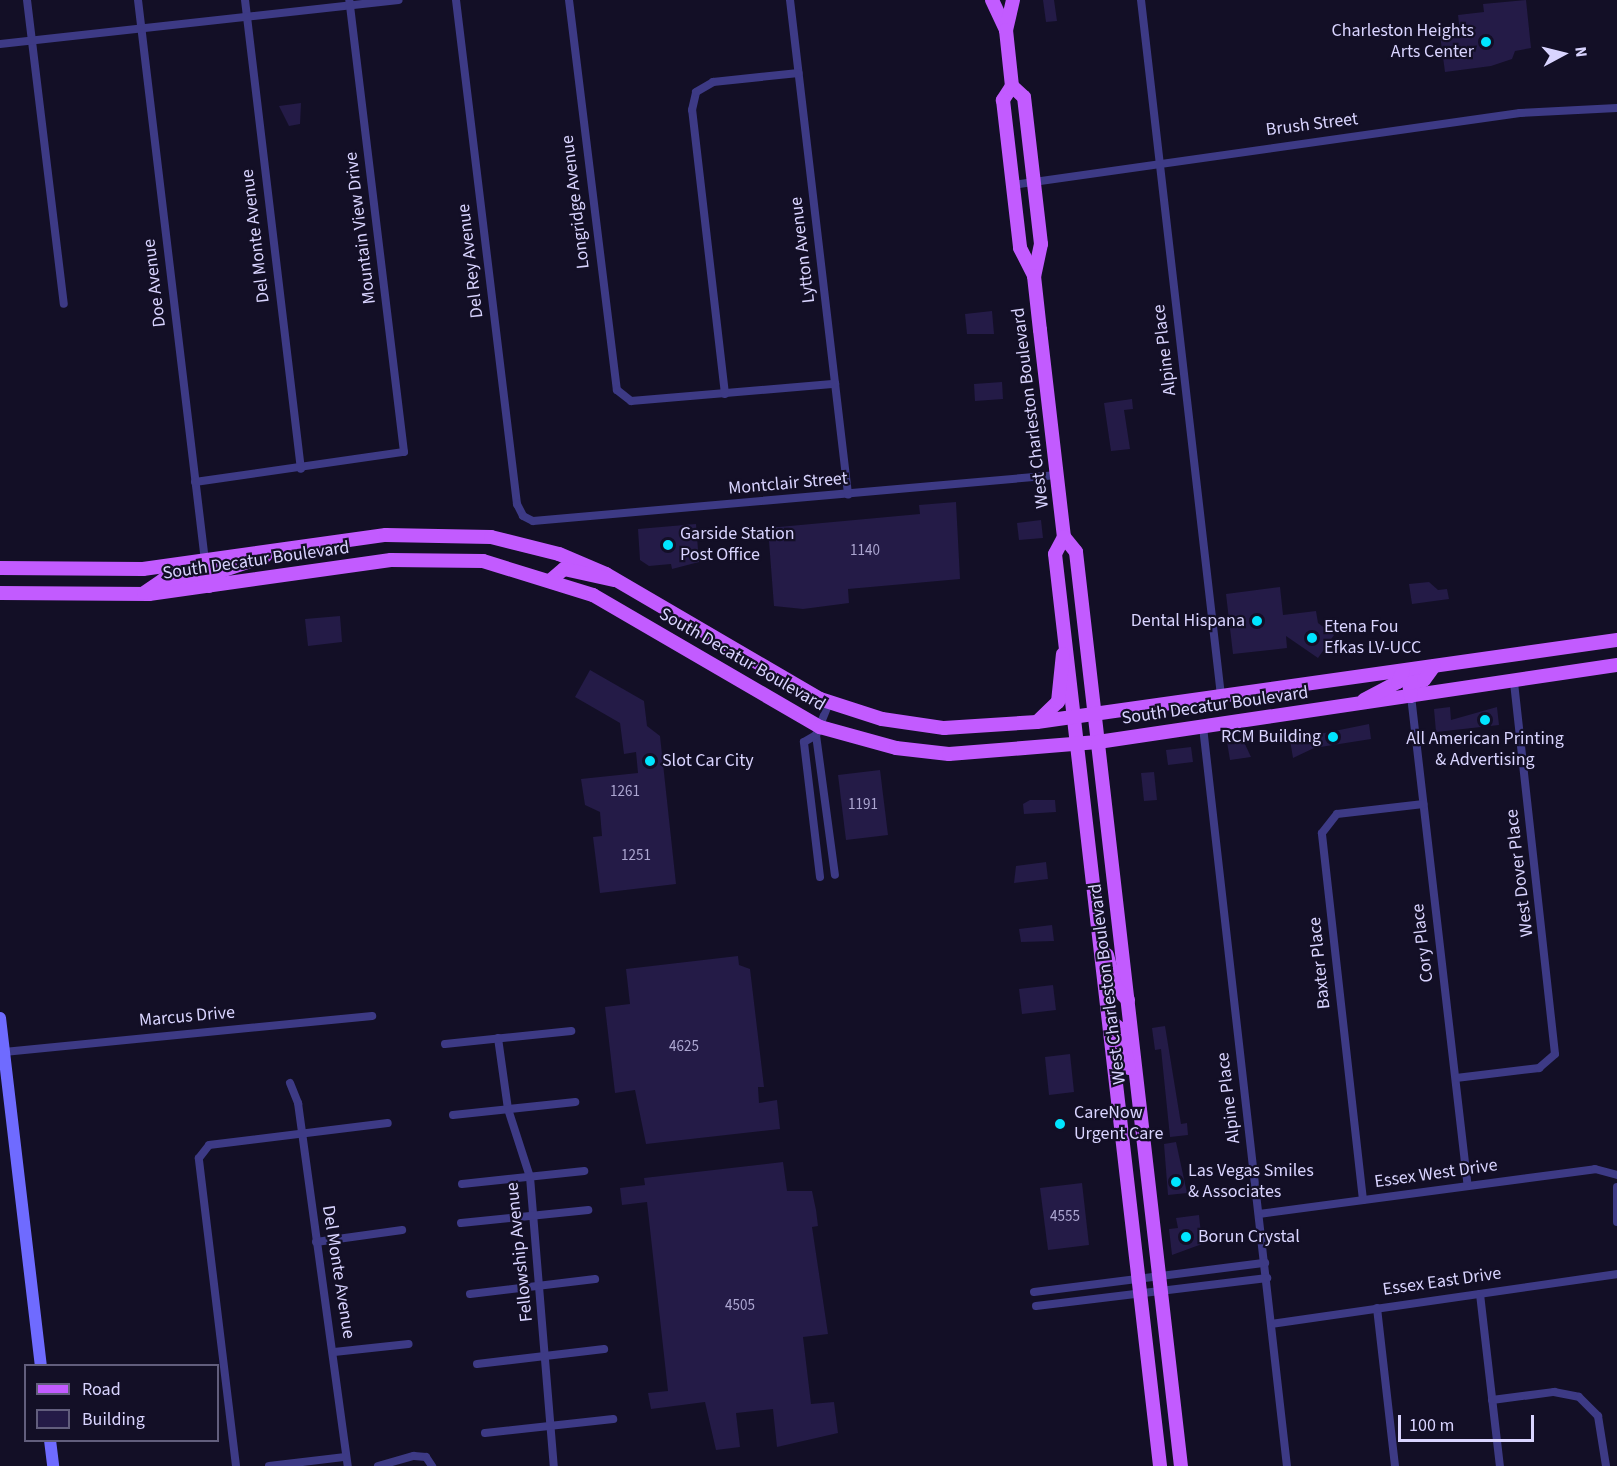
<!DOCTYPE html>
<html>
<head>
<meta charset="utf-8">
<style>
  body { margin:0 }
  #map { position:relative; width:1617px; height:1466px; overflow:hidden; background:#130f26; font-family:"Source Sans 3",sans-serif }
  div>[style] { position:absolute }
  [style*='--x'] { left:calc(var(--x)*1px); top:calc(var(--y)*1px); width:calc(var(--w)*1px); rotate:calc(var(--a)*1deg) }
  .building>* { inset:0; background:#241b47 }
  .street>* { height:8px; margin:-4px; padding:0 4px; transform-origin:4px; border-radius:4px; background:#3d3a85 }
  .secondary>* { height:12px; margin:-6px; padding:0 6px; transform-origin:6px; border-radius:6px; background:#6f6bff }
  .primary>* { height:14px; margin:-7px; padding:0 7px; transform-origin:7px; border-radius:7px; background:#c25bff }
  .dots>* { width:16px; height:16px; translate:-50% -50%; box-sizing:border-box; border:3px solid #130f26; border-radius:50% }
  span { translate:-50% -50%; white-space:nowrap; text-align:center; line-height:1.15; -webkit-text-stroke:4.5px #130f26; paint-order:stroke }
  .number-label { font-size:15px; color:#aca6d1 }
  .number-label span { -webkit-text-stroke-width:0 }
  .poi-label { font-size:18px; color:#d9d4ff }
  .right { translate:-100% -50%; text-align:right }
  .left { translate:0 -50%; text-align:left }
  .street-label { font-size:18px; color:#d9d4ff }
  .legend { position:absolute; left:24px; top:1364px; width:195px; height:78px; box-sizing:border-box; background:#130f26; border:2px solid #625e7d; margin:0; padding:8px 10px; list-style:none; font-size:18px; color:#d9d4ff }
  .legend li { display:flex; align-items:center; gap:12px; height:30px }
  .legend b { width:30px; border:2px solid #625e7d }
  .north { position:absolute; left:1533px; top:24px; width:60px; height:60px; -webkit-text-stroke:4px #130f26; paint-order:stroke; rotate:83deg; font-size:16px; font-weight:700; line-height:24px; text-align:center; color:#d9d4ff }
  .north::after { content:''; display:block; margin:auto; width:21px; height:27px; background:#d9d4ff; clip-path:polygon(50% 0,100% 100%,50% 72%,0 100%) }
  .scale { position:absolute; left:1398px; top:1415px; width:136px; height:27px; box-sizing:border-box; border:3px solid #d9d4ff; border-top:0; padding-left:8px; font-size:18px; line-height:21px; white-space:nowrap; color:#d9d4ff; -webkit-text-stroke:4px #130f26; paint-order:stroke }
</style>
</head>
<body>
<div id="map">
  <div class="building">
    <div style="clip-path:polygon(1043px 0,1054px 0,1057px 21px,1046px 22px)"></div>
    <div style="clip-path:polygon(1526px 0,1531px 48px,1515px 51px,1512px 59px,1491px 66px,1445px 72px,1440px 35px,1460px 32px,1458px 15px,1484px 12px,1483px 4px)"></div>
    <div style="clip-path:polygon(301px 103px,300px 124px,289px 126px,279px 106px)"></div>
    <div style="clip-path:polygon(992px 311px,994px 334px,967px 334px,965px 314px)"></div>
    <div style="clip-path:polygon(1002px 382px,1003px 399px,975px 401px,974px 384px)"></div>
    <div style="clip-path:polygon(1132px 399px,1133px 409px,1124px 410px,1130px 449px,1111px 451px,1104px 403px)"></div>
    <div style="clip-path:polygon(956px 502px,960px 579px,848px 589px,849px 603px,803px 609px,774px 606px,768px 528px,920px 514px,919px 505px)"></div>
    <div style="clip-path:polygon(1041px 520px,1043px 538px,1019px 540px,1017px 523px)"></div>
    <div style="clip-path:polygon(696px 524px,699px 562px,672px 569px,671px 564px,649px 566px,640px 560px,638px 529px)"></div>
    <div style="clip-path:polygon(1429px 582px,1438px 590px,1447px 589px,1449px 599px,1412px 604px,1409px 584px)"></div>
    <div style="clip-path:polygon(1280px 587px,1283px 615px,1316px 611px,1318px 623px,1334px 635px,1318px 658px,1286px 636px,1287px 648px,1233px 654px,1226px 594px)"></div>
    <div style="clip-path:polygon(340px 616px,342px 642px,308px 646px,305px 619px)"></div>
    <div style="clip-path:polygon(590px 670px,644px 701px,647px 726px,660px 736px,676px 884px,600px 893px,593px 837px,602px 836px,600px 812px,585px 805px,581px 779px,638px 773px,636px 752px,624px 754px,620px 723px,575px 697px)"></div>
    <div style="clip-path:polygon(1450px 707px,1451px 720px,1497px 707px,1499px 725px,1436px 732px,1434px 709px)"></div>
    <div style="clip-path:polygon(1369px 724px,1371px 739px,1314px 748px,1293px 758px,1290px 740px)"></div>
    <div style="clip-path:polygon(1243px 740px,1251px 757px,1230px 760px,1227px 742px)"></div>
    <div style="clip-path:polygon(1191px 747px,1193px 762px,1168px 765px,1166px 750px)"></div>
    <div style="clip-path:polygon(880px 770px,888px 835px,846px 840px,838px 775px)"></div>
    <div style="clip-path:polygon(1154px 772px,1157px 800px,1144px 801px,1141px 773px)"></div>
    <div style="clip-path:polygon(1030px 800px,1055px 800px,1056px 812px,1024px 814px,1023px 804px)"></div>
    <div style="clip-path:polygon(1046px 862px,1048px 879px,1014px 883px,1016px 866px)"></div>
    <div style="clip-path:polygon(1052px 925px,1054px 941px,1021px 942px,1019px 929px)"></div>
    <div style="clip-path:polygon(738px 956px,739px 965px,750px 969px,764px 1087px,758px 1087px,759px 1103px,777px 1100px,780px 1129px,646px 1144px,635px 1090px,615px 1093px,605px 1007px,630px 1004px,626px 969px)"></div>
    <div style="clip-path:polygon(1053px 985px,1056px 1010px,1022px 1014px,1019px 989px)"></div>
    <div style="clip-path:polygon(1165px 1026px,1181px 1124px,1187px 1123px,1188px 1135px,1170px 1137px,1161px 1049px,1155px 1050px,1152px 1028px)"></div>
    <div style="clip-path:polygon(1070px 1054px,1074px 1092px,1049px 1095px,1045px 1057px)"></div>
    <div style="clip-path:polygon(1176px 1142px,1187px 1193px,1168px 1195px,1164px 1144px)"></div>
    <div style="clip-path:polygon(783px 1162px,787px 1191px,812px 1191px,816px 1210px,818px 1226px,812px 1227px,828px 1334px,803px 1337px,811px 1404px,834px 1402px,838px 1433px,777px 1447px,773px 1409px,736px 1413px,740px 1447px,716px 1450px,705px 1402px,651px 1409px,648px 1393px,668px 1391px,647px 1202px,622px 1205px,620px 1188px,645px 1185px,644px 1178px)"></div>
    <div style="clip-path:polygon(1082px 1183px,1089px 1245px,1048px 1250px,1040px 1188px)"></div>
    <div style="clip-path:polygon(1199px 1215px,1202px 1244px,1172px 1255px,1169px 1229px,1178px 1228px,1176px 1218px)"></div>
  </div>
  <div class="street">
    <div style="--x:27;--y:0;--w:306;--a:83.1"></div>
    <div style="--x:138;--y:0;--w:565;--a:83.19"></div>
    <div style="--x:245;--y:0;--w:472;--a:83.2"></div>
    <div style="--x:456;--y:0;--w:508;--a:83.1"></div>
    <div style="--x:517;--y:504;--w:13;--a:63"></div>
    <div style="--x:523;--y:516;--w:11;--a:27"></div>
    <div style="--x:533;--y:521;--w:526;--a:-5.02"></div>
    <div style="--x:569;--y:0;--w:393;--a:83"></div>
    <div style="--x:617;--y:390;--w:18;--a:38"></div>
    <div style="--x:631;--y:401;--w:205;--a:-4.8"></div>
    <div style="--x:790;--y:0;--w:498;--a:83.3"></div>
    <div style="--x:1141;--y:0;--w:701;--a:83.44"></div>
    <div style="--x:0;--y:44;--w:401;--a:-6.3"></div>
    <div style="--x:1013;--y:185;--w:512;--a:-8.08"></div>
    <div style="--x:1520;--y:113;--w:97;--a:-3"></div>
    <div style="--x:725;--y:394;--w:286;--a:-96.6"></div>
    <div style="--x:692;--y:110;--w:18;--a:-77"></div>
    <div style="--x:696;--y:92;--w:20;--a:-30"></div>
    <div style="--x:713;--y:82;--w:86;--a:-6"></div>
    <div style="--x:195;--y:482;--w:211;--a:-8.2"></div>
    <div style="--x:404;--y:452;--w:455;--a:-96.9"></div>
    <div style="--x:1411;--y:696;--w:493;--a:83.4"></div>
    <div style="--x:1203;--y:727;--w:744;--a:83.52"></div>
    <div style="--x:816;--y:735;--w:141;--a:82.3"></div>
    <div style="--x:820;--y:877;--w:136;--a:-96.8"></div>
    <div style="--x:804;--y:742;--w:14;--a:-30"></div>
    <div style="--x:816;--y:735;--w:35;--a:-68"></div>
    <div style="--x:498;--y:1038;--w:72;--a:82"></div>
    <div style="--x:508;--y:1109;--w:71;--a:72.1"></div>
    <div style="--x:530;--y:1177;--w:290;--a:85.3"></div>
    <div style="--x:445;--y:1044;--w:127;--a:-5.9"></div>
    <div style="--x:4;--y:1052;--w:370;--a:-5.6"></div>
    <div style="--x:1456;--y:1078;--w:84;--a:-6.9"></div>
    <div style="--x:1539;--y:1068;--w:21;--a:-41"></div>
    <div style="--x:1555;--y:1054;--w:375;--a:-96.3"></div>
    <div style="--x:290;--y:1083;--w:22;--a:68"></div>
    <div style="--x:298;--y:1103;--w:366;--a:82.2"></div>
    <div style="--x:453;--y:1115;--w:123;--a:-6.1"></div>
    <div style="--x:462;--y:1184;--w:123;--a:-6.1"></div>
    <div style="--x:1617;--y:1187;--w:35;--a:90"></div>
    <div style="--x:1363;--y:1200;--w:369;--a:-96.4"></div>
    <div style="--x:1322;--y:833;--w:24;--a:-52"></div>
    <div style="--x:1337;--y:814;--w:87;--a:-6.6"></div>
    <div style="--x:1259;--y:1214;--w:339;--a:-7.6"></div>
    <div style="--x:1595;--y:1169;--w:23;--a:15"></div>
    <div style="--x:461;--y:1223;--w:128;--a:-5.8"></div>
    <div style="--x:316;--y:1242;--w:87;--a:-7.9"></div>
    <div style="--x:1034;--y:1292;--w:233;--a:-7.2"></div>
    <div style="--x:470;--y:1294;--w:126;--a:-6.8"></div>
    <div style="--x:1480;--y:1294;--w:173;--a:83.4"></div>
    <div style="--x:1036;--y:1306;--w:233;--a:-6.9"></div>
    <div style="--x:1377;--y:1308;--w:159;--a:83.5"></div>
    <div style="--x:1271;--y:1324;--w:350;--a:-8.2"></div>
    <div style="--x:334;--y:1352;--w:75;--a:-6.1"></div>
    <div style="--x:477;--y:1364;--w:128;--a:-6.7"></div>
    <div style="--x:1492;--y:1400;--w:63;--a:-7.4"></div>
    <div style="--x:1554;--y:1392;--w:25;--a:11"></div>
    <div style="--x:1579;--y:1397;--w:27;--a:45"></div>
    <div style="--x:1598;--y:1416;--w:51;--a:80.9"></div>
    <div style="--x:485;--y:1433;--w:129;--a:-6.2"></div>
    <div style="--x:236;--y:1466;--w:310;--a:-96.9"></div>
    <div style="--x:199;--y:1158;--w:16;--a:-52"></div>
    <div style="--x:209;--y:1145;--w:180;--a:-7"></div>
    <div style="--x:269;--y:1466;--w:77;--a:-6.8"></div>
    <div style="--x:378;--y:1466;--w:37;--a:-16"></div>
    <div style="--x:414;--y:1456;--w:12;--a:5"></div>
    <div style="--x:426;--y:1457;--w:11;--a:56"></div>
  </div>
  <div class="secondary">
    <div style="--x:0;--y:1018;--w:350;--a:83.3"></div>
    <div style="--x:50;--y:1440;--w:26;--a:83"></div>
  </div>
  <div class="primary">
    <div style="--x:992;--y:0;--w:33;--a:65"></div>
    <div style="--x:1013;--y:0;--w:31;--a:103"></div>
    <div style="--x:1006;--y:30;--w:56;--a:83.9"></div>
    <div style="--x:1012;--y:86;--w:17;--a:123"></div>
    <div style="--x:1003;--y:100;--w:149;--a:83.4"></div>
    <div style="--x:1020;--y:248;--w:31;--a:63"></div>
    <div style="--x:1012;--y:86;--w:16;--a:43"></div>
    <div style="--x:1024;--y:97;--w:148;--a:83.4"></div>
    <div style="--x:1041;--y:244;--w:33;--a:102"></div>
    <div style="--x:1034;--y:276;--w:54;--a:83.7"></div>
    <div style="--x:1040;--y:330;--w:208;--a:83.4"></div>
    <div style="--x:1064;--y:537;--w:19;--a:51"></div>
    <div style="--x:1076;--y:552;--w:920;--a:83.45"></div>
    <div style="--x:1064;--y:537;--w:19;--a:118"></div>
    <div style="--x:1055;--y:554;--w:918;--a:83.43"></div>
    <div style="--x:0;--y:568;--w:143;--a:0.4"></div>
    <div style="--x:143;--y:569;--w:245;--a:-8"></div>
    <div style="--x:386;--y:535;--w:105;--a:1.1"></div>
    <div style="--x:491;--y:537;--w:70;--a:14"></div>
    <div style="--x:559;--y:554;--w:51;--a:23.1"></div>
    <div style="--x:606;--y:574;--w:248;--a:30.3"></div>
    <div style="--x:820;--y:699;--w:65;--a:17.9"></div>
    <div style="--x:882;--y:719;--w:63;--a:8.3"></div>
    <div style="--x:944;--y:728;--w:93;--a:-3.7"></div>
    <div style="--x:1037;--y:722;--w:586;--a:-8.05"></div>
    <div style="--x:552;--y:579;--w:16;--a:-40"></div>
    <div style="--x:564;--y:569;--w:51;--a:12.4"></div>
    <div style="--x:209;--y:586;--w:14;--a:-65"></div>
    <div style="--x:215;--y:573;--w:53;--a:-18.8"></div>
    <div style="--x:0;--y:593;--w:149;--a:0.4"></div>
    <div style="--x:149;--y:594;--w:244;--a:-8"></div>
    <div style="--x:391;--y:560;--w:92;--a:0.6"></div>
    <div style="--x:483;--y:561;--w:115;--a:17.2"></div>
    <div style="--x:593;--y:595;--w:263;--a:30.2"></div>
    <div style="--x:820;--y:727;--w:79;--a:15.4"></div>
    <div style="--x:896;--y:748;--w:53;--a:6.5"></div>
    <div style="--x:949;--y:754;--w:149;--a:-4.6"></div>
    <div style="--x:1098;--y:742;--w:525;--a:-8.44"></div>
    <div style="--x:144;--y:593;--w:23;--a:-34"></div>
    <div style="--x:163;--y:580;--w:40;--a:-10"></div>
    <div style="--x:202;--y:573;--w:12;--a:-76"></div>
    <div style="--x:1411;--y:696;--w:13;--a:-99"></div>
    <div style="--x:1409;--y:683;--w:15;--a:-11"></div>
    <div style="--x:1424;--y:680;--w:17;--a:-54"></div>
    <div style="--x:1364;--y:700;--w:38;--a:-28"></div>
    <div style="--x:1398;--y:682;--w:12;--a:-66"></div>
    <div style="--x:1038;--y:721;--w:28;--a:-44"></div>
    <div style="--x:1058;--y:702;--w:48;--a:-84.1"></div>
    <div style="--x:1107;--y:955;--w:34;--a:75"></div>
    <div style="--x:1116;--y:988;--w:17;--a:45"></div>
    <div style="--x:1109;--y:1020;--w:14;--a:39"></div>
    <div style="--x:1120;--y:1029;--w:40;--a:77"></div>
  </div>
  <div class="dots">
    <div style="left:1486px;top:42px;background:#00e5ff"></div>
    <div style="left:668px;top:545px;background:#00e5ff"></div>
    <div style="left:1257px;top:621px;background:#00e5ff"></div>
    <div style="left:1312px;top:638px;background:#00e5ff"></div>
    <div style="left:1485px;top:720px;background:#00e5ff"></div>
    <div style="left:1333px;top:737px;background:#00e5ff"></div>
    <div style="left:650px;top:761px;background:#00e5ff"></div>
    <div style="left:1060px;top:1124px;background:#00e5ff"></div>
    <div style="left:1176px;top:1182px;background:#00e5ff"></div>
    <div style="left:1186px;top:1237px;background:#00e5ff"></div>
  </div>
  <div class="number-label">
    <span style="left:865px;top:551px">1140</span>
    <span style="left:625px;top:792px">1261</span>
    <span style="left:863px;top:805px">1191</span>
    <span style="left:636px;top:856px">1251</span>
    <span style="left:684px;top:1047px">4625</span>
    <span style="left:1065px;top:1217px">4555</span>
    <span style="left:740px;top:1306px">4505</span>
  </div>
  <div class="poi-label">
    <span class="right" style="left:1474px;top:42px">Charleston Heights<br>Arts Center</span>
    <span class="left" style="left:680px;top:545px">Garside Station<br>Post Office</span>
    <span class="right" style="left:1245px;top:621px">Dental Hispana</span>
    <span class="left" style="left:1324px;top:638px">Etena Fou<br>Efkas LV-UCC</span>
    <span class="right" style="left:1321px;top:737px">RCM Building</span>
    <span style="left:1485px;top:750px">All American Printing<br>&amp; Advertising</span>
    <span class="left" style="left:662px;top:761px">Slot Car City</span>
    <span class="left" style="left:1074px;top:1124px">CareNow<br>Urgent Care</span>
    <span class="left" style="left:1188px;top:1182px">Las Vegas Smiles<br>&amp; Associates</span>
    <span class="left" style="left:1198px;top:1237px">Borun Crystal</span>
  </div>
  <div class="street-label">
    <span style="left:1312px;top:125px;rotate:-7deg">Brush Street</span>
    <span style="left:576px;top:202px;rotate:-97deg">Longridge Avenue</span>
    <span style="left:361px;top:228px;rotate:-97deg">Mountain View Drive</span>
    <span style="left:256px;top:236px;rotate:-97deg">Del Monte Avenue</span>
    <span style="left:803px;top:250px;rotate:-97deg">Lytton Avenue</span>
    <span style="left:471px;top:261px;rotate:-97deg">Del Rey Avenue</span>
    <span style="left:155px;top:283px;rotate:-97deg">Doe Avenue</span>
    <span style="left:1165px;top:350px;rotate:-97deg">Alpine Place</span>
    <span style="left:1031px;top:408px;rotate:-97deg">West Charleston Boulevard</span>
    <span style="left:788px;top:484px;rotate:-5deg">Montclair Street</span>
    <span style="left:256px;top:561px;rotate:-8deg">South Decatur Boulevard</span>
    <span style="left:742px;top:660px;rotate:30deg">South Decatur Boulevard</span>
    <span style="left:1215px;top:706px;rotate:-8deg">South Decatur Boulevard</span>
    <span style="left:1520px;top:873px;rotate:-97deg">West Dover Place</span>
    <span style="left:1423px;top:943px;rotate:-97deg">Cory Place</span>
    <span style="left:1320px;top:963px;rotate:-96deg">Baxter Place</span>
    <span style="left:1108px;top:984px;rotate:-97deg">West Charleston Boulevard</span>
    <span style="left:187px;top:1017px;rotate:-5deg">Marcus Drive</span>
    <span style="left:1229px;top:1098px;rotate:-97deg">Alpine Place</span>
    <span style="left:1436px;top:1174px;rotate:-8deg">Essex West Drive</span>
    <span style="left:520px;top:1252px;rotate:-96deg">Fellowship Avenue</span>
    <span style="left:338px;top:1272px;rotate:81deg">Del Monte Avenue</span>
    <span style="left:1442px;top:1282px;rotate:-8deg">Essex East Drive</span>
  </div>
  <ul class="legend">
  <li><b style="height:8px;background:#c25bff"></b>Road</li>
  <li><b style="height:16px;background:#241b47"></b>Building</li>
  </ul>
  <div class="north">N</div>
  <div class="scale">100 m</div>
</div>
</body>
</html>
